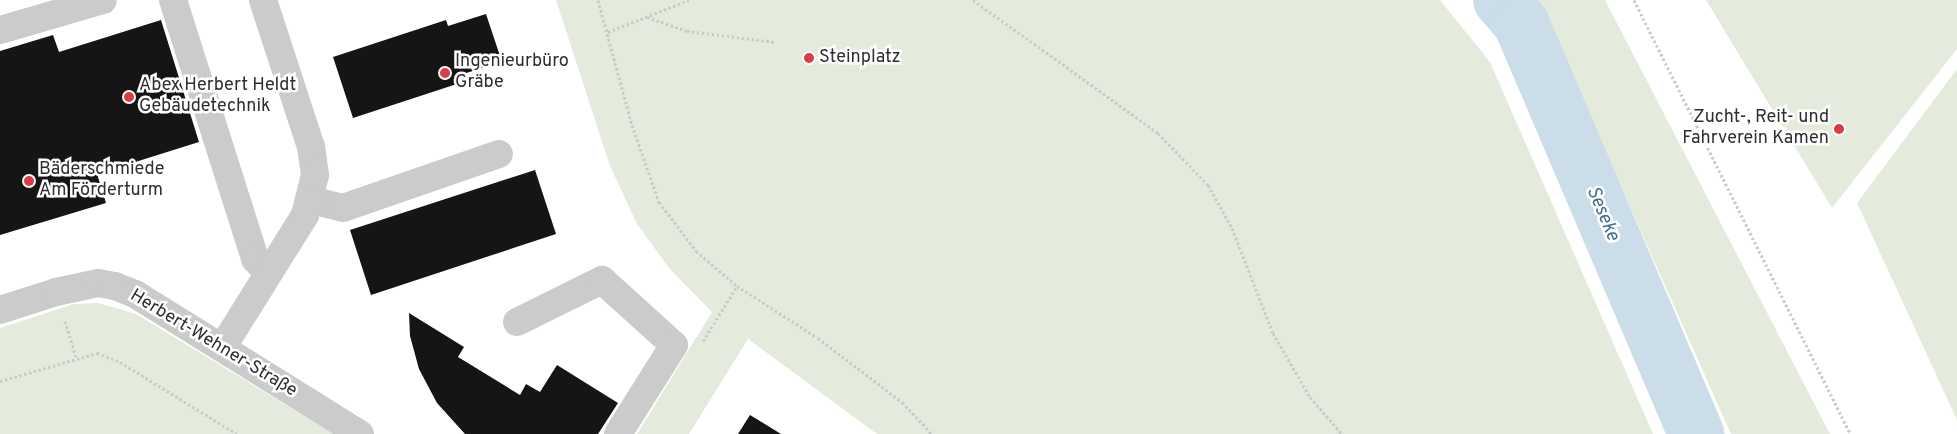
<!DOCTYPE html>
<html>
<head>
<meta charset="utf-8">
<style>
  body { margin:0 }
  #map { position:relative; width:1957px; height:434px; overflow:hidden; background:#fff; font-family:Overpass,sans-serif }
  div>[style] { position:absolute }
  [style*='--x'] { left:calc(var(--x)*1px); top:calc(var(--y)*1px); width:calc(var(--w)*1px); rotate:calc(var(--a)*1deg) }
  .green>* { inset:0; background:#e4ebdd }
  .river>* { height:56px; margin:-28px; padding:0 28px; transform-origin:28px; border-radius:28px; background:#cadde9 }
  .building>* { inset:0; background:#151515 }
  .path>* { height:3px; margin-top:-1.5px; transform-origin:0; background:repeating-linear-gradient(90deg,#cbcbcb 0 2.5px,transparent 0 5px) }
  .minor>* { height:28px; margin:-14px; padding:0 14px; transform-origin:14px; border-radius:14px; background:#cbcbcb }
  .dots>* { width:14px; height:14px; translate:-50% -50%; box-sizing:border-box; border:2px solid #fff; border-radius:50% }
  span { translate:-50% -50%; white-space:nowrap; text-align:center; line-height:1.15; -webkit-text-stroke:5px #fff; paint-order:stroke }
  .poi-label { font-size:18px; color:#2e2e2e }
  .left { translate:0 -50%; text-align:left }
  .right { translate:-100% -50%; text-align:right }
  .street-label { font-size:18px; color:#2e2e2e }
  .water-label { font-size:19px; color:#426d8b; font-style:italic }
</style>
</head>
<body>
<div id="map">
  <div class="green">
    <div style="clip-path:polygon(556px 0,1440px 0,1490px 62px,1653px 434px,877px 434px,748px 339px,689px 434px,637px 434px,712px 312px,669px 268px,637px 224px,610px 166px)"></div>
    <div style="clip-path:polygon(1538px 0,1605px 0,1830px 434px,1731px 434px)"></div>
    <div style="clip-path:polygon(1706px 0,1957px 0,1957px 49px,1832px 208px)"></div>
    <div style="clip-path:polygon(1957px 69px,1957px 420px,1857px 203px)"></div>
    <div style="clip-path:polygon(98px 303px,136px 314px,334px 434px,0 434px,0 328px,74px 304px)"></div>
  </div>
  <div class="river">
    <div style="--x:1501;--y:0;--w:30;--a:49"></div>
    <div style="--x:1521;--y:23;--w:447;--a:66.9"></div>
  </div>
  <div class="building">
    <div style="clip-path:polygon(486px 14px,502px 62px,463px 74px,466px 81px,353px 118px,333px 57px,446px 20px,448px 26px)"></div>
    <div style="clip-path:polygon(161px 20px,199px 142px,97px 174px,106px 203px,0 235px,0 51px,53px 35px,59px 52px)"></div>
    <div style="clip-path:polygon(535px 170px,556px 234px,371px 295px,350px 230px)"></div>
    <div style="clip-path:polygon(409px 313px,464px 347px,458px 357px,520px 395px,526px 384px,540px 392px,557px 365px,618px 403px,598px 434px,465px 434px,437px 403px,419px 369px,410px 336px)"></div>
    <div style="clip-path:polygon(750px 415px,781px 434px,738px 434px)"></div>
  </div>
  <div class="path">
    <div style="--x:598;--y:0;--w:130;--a:74.8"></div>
    <div style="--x:632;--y:125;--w:82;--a:70.7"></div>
    <div style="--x:659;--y:202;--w:61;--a:52.9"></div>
    <div style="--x:696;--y:251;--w:54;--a:40.5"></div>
    <div style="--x:737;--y:286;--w:96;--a:32.7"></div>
    <div style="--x:818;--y:338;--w:106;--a:37.3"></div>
    <div style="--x:902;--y:402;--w:44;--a:46.8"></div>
    <div style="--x:973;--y:0;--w:228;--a:35.7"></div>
    <div style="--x:1158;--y:133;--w:72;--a:46.1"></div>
    <div style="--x:1208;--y:185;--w:49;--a:60.8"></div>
    <div style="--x:1232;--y:228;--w:113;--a:68.7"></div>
    <div style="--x:1273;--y:333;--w:74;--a:60"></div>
    <div style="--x:1310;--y:397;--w:49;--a:49.1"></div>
    <div style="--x:1634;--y:0;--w:485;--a:63.5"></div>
    <div style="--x:647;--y:17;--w:42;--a:19.3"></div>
    <div style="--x:687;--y:31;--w:89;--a:7.1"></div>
    <div style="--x:608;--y:32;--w:87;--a:-21.6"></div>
    <div style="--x:65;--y:321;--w:37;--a:73"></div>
    <div style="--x:703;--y:341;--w:65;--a:-58.3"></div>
    <div style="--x:0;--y:381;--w:101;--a:-16.1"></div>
    <div style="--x:97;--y:353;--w:25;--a:21"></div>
    <div style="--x:120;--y:362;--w:137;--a:31.6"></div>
  </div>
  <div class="minor">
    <div style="--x:173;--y:0;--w:272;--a:72.4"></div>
    <div style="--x:255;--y:259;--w:19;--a:47"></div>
    <div style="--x:0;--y:30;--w:107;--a:-16.2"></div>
    <div style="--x:311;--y:200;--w:33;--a:14"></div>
    <div style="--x:343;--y:208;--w:165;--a:-19.1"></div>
    <div style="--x:0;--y:310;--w:59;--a:-17.8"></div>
    <div style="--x:56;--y:292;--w:43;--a:-12.1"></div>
    <div style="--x:98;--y:283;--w:17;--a:10"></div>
    <div style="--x:115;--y:286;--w:22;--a:22"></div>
    <div style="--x:135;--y:294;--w:265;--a:31.9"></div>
    <div style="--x:517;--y:322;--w:95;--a:-26.3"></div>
    <div style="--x:602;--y:280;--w:97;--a:42.1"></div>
    <div style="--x:674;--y:345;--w:105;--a:122.2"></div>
    <div style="--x:222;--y:348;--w:157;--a:-58"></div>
    <div style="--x:305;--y:215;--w:41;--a:-76"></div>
    <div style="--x:315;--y:175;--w:28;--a:-98"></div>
    <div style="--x:311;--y:147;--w:155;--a:-108.1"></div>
  </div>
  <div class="dots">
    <div style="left:809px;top:58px;background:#d93c45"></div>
    <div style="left:445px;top:73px;background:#d93c45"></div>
    <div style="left:129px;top:97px;background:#d93c45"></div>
    <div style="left:1839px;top:129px;background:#d93c45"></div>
    <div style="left:29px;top:181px;background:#d93c45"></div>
  </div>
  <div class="poi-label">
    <span class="left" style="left:819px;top:58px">Steinplatz</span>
    <span class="left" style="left:455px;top:73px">Ingenieurbüro<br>Gräbe</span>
    <span class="left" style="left:139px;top:97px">Abex Herbert Heldt<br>Gebäudetechnik</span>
    <span class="right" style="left:1829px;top:129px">Zucht-, Reit- und<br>Fahrverein Kamen</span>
    <span class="left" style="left:39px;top:181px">Bäderschmiede<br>Am Förderturm</span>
  </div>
  <div class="street-label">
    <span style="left:213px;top:344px;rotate:31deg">Herbert-Wehner-Straße</span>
  </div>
  <div class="water-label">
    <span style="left:1602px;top:214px;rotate:67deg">Seseke</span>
  </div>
</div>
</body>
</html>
